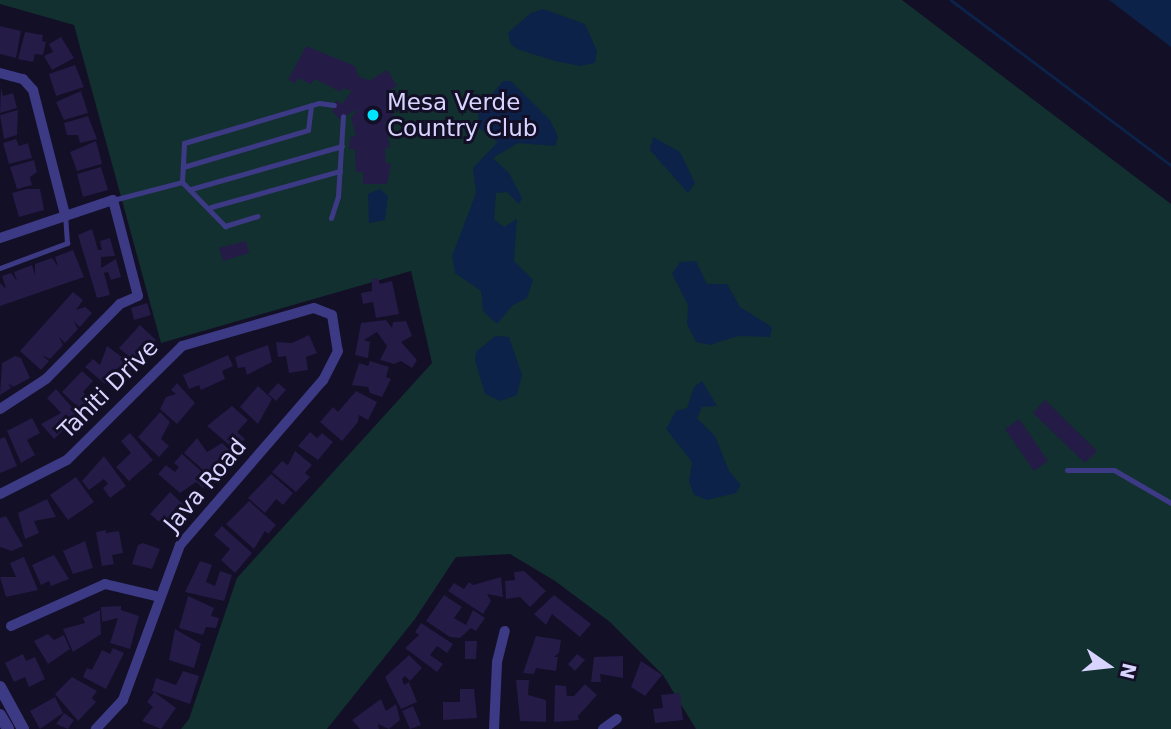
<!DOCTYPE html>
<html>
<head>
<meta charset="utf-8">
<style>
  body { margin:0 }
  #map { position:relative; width:1171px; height:729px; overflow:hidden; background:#130f26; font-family:"DejaVu Sans",sans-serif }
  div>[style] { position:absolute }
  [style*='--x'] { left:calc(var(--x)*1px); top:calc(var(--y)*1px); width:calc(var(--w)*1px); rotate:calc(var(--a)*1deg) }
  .green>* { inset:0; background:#12302f }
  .water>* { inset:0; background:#0c2248 }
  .stream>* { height:2.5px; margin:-1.25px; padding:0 1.25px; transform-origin:1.25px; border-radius:1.25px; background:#0c2248 }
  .building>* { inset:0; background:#241b47 }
  .service>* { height:5px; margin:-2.5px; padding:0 2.5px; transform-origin:2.5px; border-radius:2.5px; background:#3d3a85 }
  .minor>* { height:10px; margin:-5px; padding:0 5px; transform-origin:5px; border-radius:5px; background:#3d3a85 }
  .tertiary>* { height:12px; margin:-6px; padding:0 6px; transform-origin:6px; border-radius:6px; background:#3d3a85 }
  .dots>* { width:19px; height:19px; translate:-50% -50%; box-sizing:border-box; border:4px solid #130f26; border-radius:50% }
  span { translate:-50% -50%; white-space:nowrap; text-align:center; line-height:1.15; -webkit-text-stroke:6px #130f26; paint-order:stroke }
  .poi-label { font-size:23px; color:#d9d4ff }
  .left { translate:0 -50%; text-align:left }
  .street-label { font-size:23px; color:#d9d4ff }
  .north { position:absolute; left:1073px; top:631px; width:70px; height:70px; -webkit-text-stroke:5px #130f26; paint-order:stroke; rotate:104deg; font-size:19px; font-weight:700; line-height:28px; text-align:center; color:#d9d4ff }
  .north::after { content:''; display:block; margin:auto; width:24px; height:32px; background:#d9d4ff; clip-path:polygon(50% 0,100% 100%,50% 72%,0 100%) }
</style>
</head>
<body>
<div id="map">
  <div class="green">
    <div style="clip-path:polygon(0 0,902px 0,1171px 204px,1171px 729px,696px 729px,663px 675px,610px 622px,555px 581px,510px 554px,456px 557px,415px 619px,327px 729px,181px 729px,189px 719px,237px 578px,432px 363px,411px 271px,161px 343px,74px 25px,0 4px)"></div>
  </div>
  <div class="water">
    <div style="clip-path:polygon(1109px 0,1171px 0,1171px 47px)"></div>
    <div style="clip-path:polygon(543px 9px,585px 24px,597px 51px,595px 63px,580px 66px,555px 61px,517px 49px,510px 43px,508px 33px,531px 13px)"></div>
    <div style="clip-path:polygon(503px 81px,511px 81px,550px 120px,558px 137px,555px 146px,518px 143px,493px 158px,509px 173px,522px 198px,519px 204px,507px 192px,496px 193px,494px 219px,504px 227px,517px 219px,514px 261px,533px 280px,527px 298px,513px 305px,497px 324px,483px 311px,481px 291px,455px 273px,452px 256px,476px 193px,473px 168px,498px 142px,479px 128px,478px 111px)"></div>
    <div style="clip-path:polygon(653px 137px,680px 152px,695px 183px,688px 193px,650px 150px)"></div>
    <div style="clip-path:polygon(380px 189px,388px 196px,385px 220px,369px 223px,368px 194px)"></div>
    <div style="clip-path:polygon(696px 261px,707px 284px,727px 284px,740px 307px,772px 327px,770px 337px,738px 336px,710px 345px,696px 342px,687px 324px,688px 305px,672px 274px,680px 262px)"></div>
    <div style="clip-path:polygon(495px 336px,509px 337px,522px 375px,517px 395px,500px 401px,485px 394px,475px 360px,476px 352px)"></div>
    <div style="clip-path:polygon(702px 381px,717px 406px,702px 407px,697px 418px,715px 436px,729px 471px,741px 485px,736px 493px,707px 500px,694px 495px,689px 481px,692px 462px,666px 429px,676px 411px,687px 408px,694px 387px)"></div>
  </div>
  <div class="stream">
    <div style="--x:951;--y:0;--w:275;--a:36.9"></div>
  </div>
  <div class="building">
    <div style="clip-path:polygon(0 26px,21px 31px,16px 58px,0 54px)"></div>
    <div style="clip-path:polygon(25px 32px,43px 35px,42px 41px,46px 42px,43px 55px,35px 54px,33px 62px,18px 59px)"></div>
    <div style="clip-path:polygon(61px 37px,74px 58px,52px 70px,44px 56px,53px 52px,49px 44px)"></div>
    <div style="clip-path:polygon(306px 46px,355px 66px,358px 76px,369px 81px,387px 70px,397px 86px,384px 93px,390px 95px,394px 111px,390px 122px,385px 122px,390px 147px,385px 148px,386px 163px,391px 164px,387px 184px,363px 184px,363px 172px,356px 172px,355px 149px,349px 149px,350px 137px,356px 136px,351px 118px,358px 109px,339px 119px,332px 111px,336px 100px,342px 104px,352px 91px,343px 88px,341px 92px,315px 79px,311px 84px,298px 78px,295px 83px,288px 80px)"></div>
    <div style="clip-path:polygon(75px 65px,84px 87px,56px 96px,49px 74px)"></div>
    <div style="clip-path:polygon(1px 88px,3px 96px,13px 93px,17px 108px,0 113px)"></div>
    <div style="clip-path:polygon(81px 91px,88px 113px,64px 120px,56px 102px)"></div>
    <div style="clip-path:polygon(18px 110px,17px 135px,4px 139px,0 115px)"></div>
    <div style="clip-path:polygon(88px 116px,97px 139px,80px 143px,78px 135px,67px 135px,64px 123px)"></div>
    <div style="clip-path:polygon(16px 139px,19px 146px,28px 143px,32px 158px,9px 164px,3px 143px)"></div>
    <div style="clip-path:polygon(96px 141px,102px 164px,77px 171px,70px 152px)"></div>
    <div style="clip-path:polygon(34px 160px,37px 172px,30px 177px,32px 185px,17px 189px,10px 167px)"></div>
    <div style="clip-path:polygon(101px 167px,108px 190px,83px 197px,77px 174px)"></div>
    <div style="clip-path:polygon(26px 189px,40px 189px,44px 210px,19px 217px,12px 193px)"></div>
    <div style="clip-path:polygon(92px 229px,98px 250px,102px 250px,100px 241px,110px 238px,115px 256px,101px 257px,101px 268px,116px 259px,121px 277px,111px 280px,108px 272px,104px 273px,110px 295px,97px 298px,78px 235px)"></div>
    <div style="clip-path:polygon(246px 241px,249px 253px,223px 261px,219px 248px)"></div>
    <div style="clip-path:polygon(73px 250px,84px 277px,0 306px,0 283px,6px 289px,2px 276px,11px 273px,17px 281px,14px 272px,32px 265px,35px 275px,35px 264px,52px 258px,58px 266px,55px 257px)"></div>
    <div style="clip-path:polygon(378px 278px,380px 284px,392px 281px,399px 314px,376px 318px,373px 302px,363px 304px,361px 293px,372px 291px,372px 279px)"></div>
    <div style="clip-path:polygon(73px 292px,83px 300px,76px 310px,85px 307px,92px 313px,80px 327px,73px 321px,78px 329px,65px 343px,59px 337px,63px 345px,50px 359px,42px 355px,49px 361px,41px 370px,20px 351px)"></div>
    <div style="clip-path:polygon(147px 303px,151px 315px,134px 320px,131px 308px)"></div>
    <div style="clip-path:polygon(386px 320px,392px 328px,393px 322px,406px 321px,412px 336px,401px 342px,417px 360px,412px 368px,401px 361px,394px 364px,380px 360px,387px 346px,377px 332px,364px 340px,370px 342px,368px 358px,355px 355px,361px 323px)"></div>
    <div style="clip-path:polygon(140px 325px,156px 340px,134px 361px,119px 348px)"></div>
    <div style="clip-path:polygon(309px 335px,317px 353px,306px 357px,308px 370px,289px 373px,286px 356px,278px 357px,276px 342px,292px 343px)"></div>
    <div style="clip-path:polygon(268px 345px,272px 362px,247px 375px,245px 367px,238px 368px,235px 357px)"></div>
    <div style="clip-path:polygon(107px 346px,134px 366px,124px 378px,117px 371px,105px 384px,85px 367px,93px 359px,100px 365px)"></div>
    <div style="clip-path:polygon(228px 355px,233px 366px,222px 371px,225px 379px,201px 390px,199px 385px,189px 389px,183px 375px)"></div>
    <div style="clip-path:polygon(15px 356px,21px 358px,30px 378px,13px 387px,8px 383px,11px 388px,0 395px,2px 363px)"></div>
    <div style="clip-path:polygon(370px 361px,389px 367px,386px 377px,391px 379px,382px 397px,370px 393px,368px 387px,352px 385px,359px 363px,368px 366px)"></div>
    <div style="clip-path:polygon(82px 371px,93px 381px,83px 392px,89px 397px,99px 387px,108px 396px,84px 413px,62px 392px)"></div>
    <div style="clip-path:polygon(177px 383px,195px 403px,177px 424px,160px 409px,166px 397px,176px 394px,171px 390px)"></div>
    <div style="clip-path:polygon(278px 383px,286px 390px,276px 401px,268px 394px)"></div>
    <div style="clip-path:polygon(258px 386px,272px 399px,258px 424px,240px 407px)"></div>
    <div style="clip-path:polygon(56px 389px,83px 420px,74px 428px,70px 424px,54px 439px,41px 424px,61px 413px,47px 398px)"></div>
    <div style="clip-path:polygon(356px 391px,377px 402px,368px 420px,359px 415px,358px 422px,342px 441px,320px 422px,333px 407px,338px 412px)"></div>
    <div style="clip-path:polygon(1045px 400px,1097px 451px,1085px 463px,1033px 413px)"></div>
    <div style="clip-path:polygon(232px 406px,248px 420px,237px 432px,245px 439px,235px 450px,207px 426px)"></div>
    <div style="clip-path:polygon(160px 412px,170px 422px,161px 439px,169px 446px,159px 457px,138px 437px)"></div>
    <div style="clip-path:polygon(32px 418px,40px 433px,27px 440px,35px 455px,21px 463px,7px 431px)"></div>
    <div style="clip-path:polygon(1019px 419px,1048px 461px,1034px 471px,1005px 429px)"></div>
    <div style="clip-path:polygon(310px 432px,317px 438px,322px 433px,333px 442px,318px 460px,298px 446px)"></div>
    <div style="clip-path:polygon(130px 433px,153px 460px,129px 481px,116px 467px,131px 453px,121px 441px)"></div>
    <div style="clip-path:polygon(5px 437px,17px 466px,0 473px,0 439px)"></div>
    <div style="clip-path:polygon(197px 438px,207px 452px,222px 443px,232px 452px,211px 477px,184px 453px)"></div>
    <div style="clip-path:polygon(295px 451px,312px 465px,305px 473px,310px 477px,296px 492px,272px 472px,282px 461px,288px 465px)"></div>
    <div style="clip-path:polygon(182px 454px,210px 479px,203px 488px,196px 482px,180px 493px,158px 474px,166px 465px,175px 472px,179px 467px,174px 463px)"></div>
    <div style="clip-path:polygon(104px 456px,126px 486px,110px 498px,103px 488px,108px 484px,104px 479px,89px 490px,82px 481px)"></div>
    <div style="clip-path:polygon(271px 474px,293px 493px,283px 505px,276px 499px,265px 513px,248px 498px)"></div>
    <div style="clip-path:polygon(76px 477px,94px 502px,68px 520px,50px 495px)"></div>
    <div style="clip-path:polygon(170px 492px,184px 505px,165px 527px,150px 514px)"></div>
    <div style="clip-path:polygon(47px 499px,56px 517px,34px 521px,39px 533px,25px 539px,18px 513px)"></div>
    <div style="clip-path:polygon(249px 501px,276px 525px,268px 534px,265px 531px,254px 549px,226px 524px)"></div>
    <div style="clip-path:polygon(6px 516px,23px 546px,12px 551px,0 547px,0 518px)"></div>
    <div style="clip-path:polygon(222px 526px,252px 553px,235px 573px,221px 560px,230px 549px,214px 535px)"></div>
    <div style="clip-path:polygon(106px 530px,106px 533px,119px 531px,123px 553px,112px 555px,114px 564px,102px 566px,96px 532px)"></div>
    <div style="clip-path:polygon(85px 541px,93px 568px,73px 574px,63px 551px)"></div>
    <div style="clip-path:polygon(143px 543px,160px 549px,152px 569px,132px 564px,138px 545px)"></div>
    <div style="clip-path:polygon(54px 555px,69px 579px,51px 586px,49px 581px,41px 585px,32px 565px)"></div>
    <div style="clip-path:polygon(24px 557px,38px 590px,6px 597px,0 577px,16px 577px,10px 563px)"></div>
    <div style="clip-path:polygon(200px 561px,212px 565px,206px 582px,215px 586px,220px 571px,232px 575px,224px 601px,185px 592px)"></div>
    <div style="clip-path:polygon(524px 571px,546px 591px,530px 607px,520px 597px,506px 599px,505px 581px,515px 580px,514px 572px)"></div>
    <div style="clip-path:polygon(501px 577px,503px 597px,487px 594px,491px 601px,483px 614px,448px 591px,454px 583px,464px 589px,469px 582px,473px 585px)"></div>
    <div style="clip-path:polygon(444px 595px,462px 607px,454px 618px,466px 625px,473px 610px,485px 618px,476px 631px,471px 628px,460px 638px,450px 637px,426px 621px)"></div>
    <div style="clip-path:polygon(554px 595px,591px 624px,580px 637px,552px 614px,546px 625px,534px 614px)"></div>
    <div style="clip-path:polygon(188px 596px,214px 608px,211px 616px,219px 618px,216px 628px,206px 627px,203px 635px,179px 628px)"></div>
    <div style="clip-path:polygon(121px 606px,121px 610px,139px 616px,130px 649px,110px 643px,118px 618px,102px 622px,101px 607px)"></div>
    <div style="clip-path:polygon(100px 610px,101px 634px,73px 652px,63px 629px,85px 623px,83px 618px)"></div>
    <div style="clip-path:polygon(421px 623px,453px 644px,447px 653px,437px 646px,430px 655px,443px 664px,437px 672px,405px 648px,419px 635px,415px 632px)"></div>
    <div style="clip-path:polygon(175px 629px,201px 644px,194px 668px,169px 660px)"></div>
    <div style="clip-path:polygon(48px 634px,54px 640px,64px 635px,70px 649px,48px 664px,34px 641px)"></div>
    <div style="clip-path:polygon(536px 636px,561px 640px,559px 653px,554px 657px,558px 657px,556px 671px,536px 668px,534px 674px,523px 673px)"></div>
    <div style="clip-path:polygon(465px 641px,477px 641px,476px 659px,465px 659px)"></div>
    <div style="clip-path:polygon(113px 648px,124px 653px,106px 689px,83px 677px,87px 668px,92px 670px,102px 650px,110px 654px)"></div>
    <div style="clip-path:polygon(23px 654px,26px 661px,35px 657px,45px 679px,29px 687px,25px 677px,14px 682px,5px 663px)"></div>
    <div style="clip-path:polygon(577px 654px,585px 660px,575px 671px,568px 664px)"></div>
    <div style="clip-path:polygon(409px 655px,422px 668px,410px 681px,405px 676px,402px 679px,404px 685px,409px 682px,417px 702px,401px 709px,385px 677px)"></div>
    <div style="clip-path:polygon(623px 656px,623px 678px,600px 674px,601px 682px,591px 682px,594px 657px)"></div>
    <div style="clip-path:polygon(641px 661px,662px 675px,645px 696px,631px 687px)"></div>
    <div style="clip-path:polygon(183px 671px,199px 676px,190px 704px,152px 691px,156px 678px,176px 685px)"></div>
    <div style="clip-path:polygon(72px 677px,97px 691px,92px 698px,96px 702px,78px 721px,55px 694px)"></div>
    <div style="clip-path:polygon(516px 680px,529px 680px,528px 695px,546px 700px,546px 722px,520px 721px)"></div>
    <div style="clip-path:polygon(585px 684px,597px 695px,578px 716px,579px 720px,554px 722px,555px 685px,566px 686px,567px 696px,574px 696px)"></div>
    <div style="clip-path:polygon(460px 689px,474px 689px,477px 718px,443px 720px,443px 702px,460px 702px)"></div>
    <div style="clip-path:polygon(154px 692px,176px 708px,161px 729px,142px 721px,153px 707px,147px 702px)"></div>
    <div style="clip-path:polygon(680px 693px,683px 720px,655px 723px,653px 709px,663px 708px,661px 695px)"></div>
    <div style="clip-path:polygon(55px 697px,63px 713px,40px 729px,30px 711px)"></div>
    <div style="clip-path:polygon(381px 699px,386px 711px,396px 704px,400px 720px,389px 729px,378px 724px,379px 729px,360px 729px,352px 720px)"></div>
    <div style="clip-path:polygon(413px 706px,421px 725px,410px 729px,402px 711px)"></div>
    <div style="clip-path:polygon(64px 713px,74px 720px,68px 729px,56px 724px)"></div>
  </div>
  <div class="service">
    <div style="--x:183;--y:167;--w:130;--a:-16.5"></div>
    <div style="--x:308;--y:130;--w:25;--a:-83"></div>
    <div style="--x:182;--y:182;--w:39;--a:-87"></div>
    <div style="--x:184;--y:143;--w:141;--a:-16.5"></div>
    <div style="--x:319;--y:103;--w:15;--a:8"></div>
    <div style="--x:191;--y:189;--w:157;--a:-15.9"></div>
    <div style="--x:113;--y:200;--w:71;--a:-14.6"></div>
    <div style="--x:182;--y:182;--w:62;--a:45.7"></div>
    <div style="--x:225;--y:226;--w:34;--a:-17"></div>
    <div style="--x:211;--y:207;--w:134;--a:-15.6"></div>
    <div style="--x:331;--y:218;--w:23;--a:-72"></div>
    <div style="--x:338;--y:196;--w:80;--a:-86.4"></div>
    <div style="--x:0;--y:268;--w:72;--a:-20.5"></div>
    <div style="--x:67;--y:243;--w:28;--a:-94"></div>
    <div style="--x:1067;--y:470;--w:47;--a:0"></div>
    <div style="--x:1114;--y:470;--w:66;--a:30.1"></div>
  </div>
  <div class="minor">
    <div style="--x:0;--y:73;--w:24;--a:15"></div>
    <div style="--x:23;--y:79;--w:15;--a:48"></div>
    <div style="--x:33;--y:90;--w:129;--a:75.6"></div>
    <div style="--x:0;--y:238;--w:119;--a:-18.6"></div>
    <div style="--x:113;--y:200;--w:99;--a:75.4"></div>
    <div style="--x:138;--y:296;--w:20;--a:156"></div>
    <div style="--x:120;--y:304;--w:105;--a:134.6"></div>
    <div style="--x:46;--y:379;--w:55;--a:146.9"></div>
    <div style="--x:0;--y:494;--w:75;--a:-26.9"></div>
    <div style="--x:67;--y:460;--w:162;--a:-44.7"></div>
    <div style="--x:182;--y:346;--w:137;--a:-16.1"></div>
    <div style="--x:314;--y:308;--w:19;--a:21"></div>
    <div style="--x:332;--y:315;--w:36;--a:81"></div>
    <div style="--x:338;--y:351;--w:33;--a:117"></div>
    <div style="--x:323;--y:380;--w:218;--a:130.9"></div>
    <div style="--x:180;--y:545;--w:165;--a:110.2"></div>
    <div style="--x:123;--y:700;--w:40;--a:133"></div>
    <div style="--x:11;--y:626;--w:103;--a:-24.1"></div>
    <div style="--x:105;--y:584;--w:57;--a:13.3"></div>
    <div style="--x:494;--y:729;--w:67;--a:-87.4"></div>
    <div style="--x:497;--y:662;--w:32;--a:-76"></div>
    <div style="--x:603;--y:729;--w:17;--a:-36"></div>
  </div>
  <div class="tertiary">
    <div style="--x:0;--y:687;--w:48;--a:61.3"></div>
    <div style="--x:0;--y:715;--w:16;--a:60"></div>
  </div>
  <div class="dots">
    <div style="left:373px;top:115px;background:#00e5ff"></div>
  </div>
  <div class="poi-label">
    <span class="left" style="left:387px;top:115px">Mesa Verde<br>Country Club</span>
  </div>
  <div class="street-label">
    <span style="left:108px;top:389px;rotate:-45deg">Tahiti Drive</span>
    <span style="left:205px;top:485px;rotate:-50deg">Java Road</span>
  </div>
  <div class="north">N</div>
</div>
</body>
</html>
